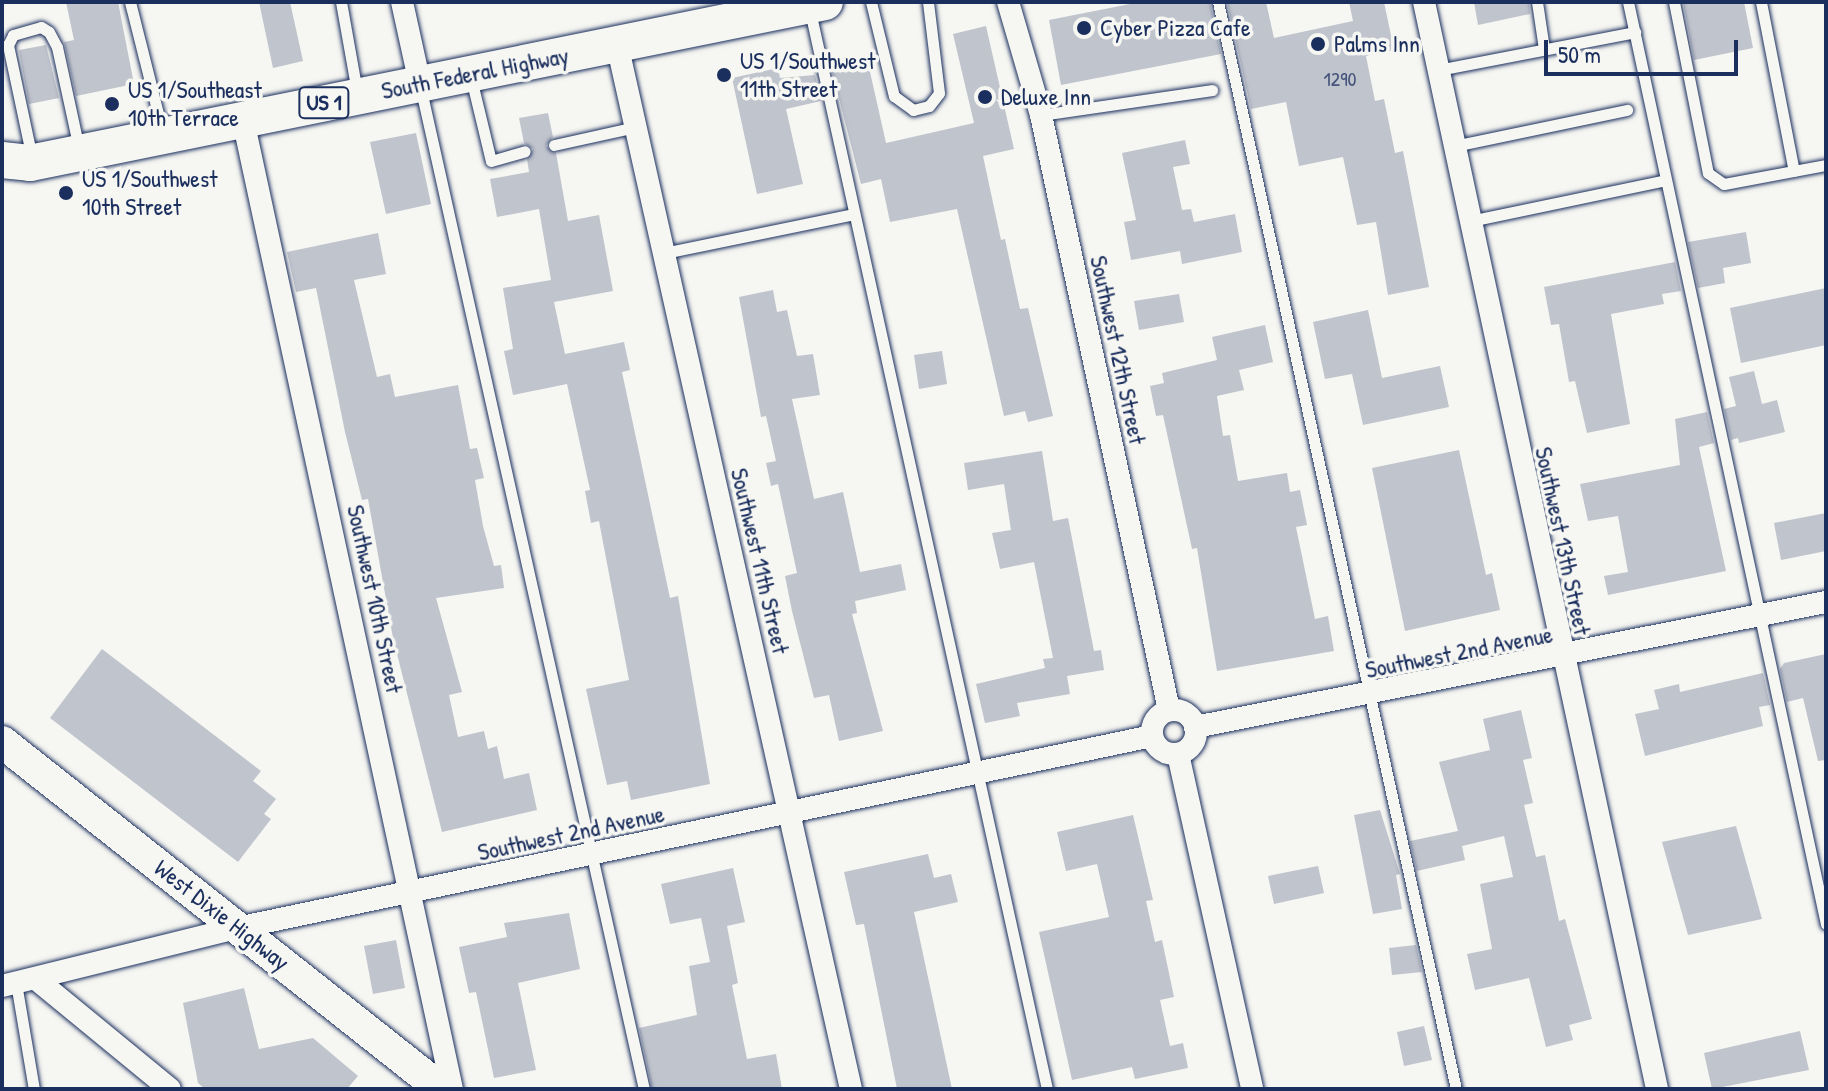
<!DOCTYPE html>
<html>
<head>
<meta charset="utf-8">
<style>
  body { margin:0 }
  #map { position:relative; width:1828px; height:1091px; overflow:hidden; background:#f6f6f2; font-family:"Patrick Hand",sans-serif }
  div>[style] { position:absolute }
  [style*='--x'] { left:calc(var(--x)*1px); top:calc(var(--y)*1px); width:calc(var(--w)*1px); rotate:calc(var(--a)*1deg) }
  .building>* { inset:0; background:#c0c4cd }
  .roads { filter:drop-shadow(0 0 2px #1b2f5e) drop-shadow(0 0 2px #1b2f5e) }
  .service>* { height:11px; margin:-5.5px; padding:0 5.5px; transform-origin:5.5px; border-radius:5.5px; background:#f6f6f2 }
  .minor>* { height:22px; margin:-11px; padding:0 11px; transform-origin:11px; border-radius:11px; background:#f6f6f2 }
  .minor>.ring { margin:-11px; padding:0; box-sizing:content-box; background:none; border:22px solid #f6f6f2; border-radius:50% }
  .secondary>* { height:32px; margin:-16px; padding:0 16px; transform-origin:16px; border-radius:16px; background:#f6f6f2 }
  .primary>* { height:36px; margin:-18px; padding:0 18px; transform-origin:18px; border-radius:18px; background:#f6f6f2 }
  .dots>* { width:22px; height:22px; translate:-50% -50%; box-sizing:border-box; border:4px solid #f6f6f2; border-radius:50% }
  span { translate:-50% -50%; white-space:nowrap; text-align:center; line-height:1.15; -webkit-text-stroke:7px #f6f6f2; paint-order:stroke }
  .number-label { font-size:20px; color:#44547a }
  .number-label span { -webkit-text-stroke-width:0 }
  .shield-label span { padding:2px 6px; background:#f6f6f2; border:2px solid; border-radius:6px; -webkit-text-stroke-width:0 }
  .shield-label { font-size:22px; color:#1b2f5e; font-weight:700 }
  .poi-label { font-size:24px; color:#1b2f5e }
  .left { translate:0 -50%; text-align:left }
  .street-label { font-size:24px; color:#1b2f5e }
  .frame { position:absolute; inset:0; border:4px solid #1b2f5e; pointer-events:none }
  .scale { position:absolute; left:1544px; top:40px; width:194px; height:36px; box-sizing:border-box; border:4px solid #1b2f5e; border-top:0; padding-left:10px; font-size:24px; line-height:28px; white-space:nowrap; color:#1b2f5e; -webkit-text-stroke:6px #f6f6f2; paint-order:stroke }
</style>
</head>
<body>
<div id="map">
  <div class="building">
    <div style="clip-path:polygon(66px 2px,118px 2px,134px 84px,76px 96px,64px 42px,74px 40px)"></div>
    <div style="clip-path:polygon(259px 2px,290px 2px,303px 61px,273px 68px)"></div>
    <div style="clip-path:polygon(1140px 2px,1210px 2px,1221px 54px,1061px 85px,1049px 20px)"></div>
    <div style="clip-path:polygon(1227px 2px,1266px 2px,1274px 38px,1353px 21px,1349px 2px,1384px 2px,1394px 50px,1366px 56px,1375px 101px,1384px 99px,1395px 153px,1403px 151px,1429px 287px,1388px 295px,1376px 222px,1357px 225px,1343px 157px,1299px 166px,1286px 102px,1251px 109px)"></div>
    <div style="clip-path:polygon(1474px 2px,1529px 2px,1530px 14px,1478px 25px)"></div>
    <div style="clip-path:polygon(1683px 2px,1744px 2px,1753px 48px,1694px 60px)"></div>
    <div style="clip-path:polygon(986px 26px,1014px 149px,983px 156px,1001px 240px,1005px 239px,1020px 309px,1028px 308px,1053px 416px,1028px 422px,1025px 411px,1004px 416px,957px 209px,890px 222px,881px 179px,861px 184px,832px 71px,868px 63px,886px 143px,974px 123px,953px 34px)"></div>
    <div style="clip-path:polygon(46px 45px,59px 98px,29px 104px,19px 50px)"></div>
    <div style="clip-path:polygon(778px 68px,780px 78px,815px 75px,821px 101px,786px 109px,803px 184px,757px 194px,732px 78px)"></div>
    <div style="clip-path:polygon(548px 113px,553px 137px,546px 146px,556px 153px,568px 221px,599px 215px,613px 291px,554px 302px,565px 354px,624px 342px,630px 370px,622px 372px,670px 598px,678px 596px,710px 784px,631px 800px,627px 781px,607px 785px,586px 689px,629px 680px,599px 521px,591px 523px,585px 491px,590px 490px,567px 384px,513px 395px,504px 351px,513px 349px,503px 288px,551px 280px,539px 209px,497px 217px,490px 179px,529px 172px,527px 159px,533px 149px,524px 143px,519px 118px)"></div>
    <div style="clip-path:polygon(416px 133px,431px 204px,386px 214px,370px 142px)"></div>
    <div style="clip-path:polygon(1185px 140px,1190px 164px,1173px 167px,1182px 210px,1191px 209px,1194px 222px,1235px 214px,1242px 252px,1182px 264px,1180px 251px,1131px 260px,1124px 222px,1136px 220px,1122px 153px)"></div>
    <div style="clip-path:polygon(1746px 232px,1751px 263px,1723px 268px,1725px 283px,1698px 288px,1688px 242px)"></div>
    <div style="clip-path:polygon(378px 233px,386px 274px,354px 280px,377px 377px,390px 374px,395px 397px,458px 385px,470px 449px,477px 448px,484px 478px,475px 480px,483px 526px,494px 566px,501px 565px,504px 588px,436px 598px,462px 692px,449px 695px,458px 737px,484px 731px,488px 749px,497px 746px,504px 779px,529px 773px,537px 810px,442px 832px,393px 638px,368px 499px,362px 500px,345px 432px,316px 288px,296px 292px,287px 252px)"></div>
    <div style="clip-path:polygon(1675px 262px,1681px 291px,1662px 294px,1664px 304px,1611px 314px,1630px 424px,1587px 433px,1575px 381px,1569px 382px,1559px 324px,1551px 325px,1544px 287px)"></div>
    <div style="clip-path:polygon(1826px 288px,1826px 345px,1741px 363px,1730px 308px)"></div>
    <div style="clip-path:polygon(773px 290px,777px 312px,787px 310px,797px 356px,813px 354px,820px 395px,792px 399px,814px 499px,843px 492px,860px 572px,901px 564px,906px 590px,855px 601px,857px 613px,852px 614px,883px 731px,839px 741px,829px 695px,814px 698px,792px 611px,785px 576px,797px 573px,778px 484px,771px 486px,766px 463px,776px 461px,766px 416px,761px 417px,739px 297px)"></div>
    <div style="clip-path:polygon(1179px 294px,1184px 322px,1139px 330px,1134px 301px)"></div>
    <div style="clip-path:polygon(1368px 310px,1382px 378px,1440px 366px,1449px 407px,1363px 425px,1352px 374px,1325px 379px,1313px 322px)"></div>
    <div style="clip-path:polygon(1265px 325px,1273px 362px,1239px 370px,1244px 390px,1217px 396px,1223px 436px,1230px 435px,1238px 481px,1287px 473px,1290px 492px,1300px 490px,1307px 525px,1296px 527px,1315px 619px,1328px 616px,1334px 651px,1217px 671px,1197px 548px,1192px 549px,1163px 415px,1156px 416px,1150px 386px,1164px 383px,1162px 373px,1217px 360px,1212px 337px)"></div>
    <div style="clip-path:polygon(942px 351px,947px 384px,919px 389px,914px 355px)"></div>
    <div style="clip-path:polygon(1754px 371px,1762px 404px,1777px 400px,1785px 432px,1739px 443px,1738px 438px,1731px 440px,1724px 409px,1736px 406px,1729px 377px)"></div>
    <div style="clip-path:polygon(1707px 412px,1714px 443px,1699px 447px,1726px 571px,1608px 595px,1604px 576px,1628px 572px,1618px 516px,1588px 521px,1580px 484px,1680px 465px,1675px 419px)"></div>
    <div style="clip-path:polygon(1459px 450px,1486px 575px,1492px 573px,1500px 610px,1405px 631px,1372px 468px)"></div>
    <div style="clip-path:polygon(1042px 451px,1053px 521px,1068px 518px,1094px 651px,1101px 650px,1104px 670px,1067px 676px,1070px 694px,1017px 703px,1020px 716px,985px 723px,976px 684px,1045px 668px,1043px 659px,1053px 658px,1034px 562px,1000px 569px,992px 533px,1011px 530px,1004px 484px,968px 490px,964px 463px)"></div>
    <div style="clip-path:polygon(1826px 513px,1826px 551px,1781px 560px,1774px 523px)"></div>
    <div style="clip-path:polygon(102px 649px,261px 771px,253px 781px,276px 799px,264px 814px,271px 819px,238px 862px,50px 718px)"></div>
    <div style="clip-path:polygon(1826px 654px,1826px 760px,1818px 761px,1803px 698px,1787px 702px,1780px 669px,1784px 663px)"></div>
    <div style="clip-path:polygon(1763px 673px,1770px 705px,1759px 707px,1763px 726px,1645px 756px,1635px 714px,1659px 709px,1654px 690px,1679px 684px,1680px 692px)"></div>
    <div style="clip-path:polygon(1521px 710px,1532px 758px,1523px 760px,1533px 803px,1524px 805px,1536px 857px,1545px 855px,1559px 921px,1565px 919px,1592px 1019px,1569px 1025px,1573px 1040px,1546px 1047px,1529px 978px,1475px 990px,1467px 954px,1492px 949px,1480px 884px,1513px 877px,1504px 836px,1462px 846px,1465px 860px,1417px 871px,1410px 841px,1458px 831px,1439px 762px,1490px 750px,1483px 719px)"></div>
    <div style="clip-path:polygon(1380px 810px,1400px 874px,1396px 875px,1402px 909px,1373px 914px,1354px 815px)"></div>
    <div style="clip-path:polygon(1133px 815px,1153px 900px,1146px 901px,1155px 942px,1162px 940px,1174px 997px,1160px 1000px,1170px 1046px,1183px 1043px,1188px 1068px,1135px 1079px,1132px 1067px,1072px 1080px,1039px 932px,1109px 917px,1097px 864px,1066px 871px,1057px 832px)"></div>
    <div style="clip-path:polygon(1736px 826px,1762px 919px,1688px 935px,1662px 842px)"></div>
    <div style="clip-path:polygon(928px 854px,934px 878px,951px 874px,958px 902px,914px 912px,952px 1089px,897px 1089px,864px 924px,856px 925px,844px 872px)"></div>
    <div style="clip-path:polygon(1318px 866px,1324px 893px,1274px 904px,1268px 876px)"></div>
    <div style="clip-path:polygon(733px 868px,745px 922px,727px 926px,738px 983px,732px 985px,747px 1059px,776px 1054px,782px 1089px,652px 1089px,639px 1028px,697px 1015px,689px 966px,710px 962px,701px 918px,670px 924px,661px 884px)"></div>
    <div style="clip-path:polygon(569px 913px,580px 969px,518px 983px,536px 1070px,494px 1078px,476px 992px,469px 993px,459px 947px,507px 937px,504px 923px)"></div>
    <div style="clip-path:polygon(396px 940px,405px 988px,373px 994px,364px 946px)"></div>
    <div style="clip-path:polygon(1416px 945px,1422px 972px,1392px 975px,1389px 948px)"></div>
    <div style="clip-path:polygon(244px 988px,259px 1049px,313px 1038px,358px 1076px,347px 1089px,205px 1089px,198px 1083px,183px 1003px)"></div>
    <div style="clip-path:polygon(1424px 1026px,1432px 1060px,1404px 1066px,1397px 1032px)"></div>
    <div style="clip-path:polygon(1800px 1031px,1809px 1070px,1712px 1089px,1704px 1053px)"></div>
  </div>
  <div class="roads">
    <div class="service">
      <div style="--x:130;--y:2;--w:135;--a:75.9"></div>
      <div style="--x:341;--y:2;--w:91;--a:79.9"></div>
      <div style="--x:871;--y:2;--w:97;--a:76.3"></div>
      <div style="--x:894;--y:96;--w:24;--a:36"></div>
      <div style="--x:913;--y:110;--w:16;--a:-14"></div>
      <div style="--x:929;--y:106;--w:16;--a:-52"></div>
      <div style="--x:939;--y:93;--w:92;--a:-96.9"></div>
      <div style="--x:1218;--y:2;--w:1113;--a:77.65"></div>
      <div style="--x:1537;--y:2;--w:48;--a:81.5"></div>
      <div style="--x:1628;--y:2;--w:943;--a:77.88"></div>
      <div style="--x:1674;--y:2;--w:174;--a:78.8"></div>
      <div style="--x:1708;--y:173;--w:19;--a:35"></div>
      <div style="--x:1724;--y:184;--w:104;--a:-10.6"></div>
      <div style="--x:1761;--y:2;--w:172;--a:79"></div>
      <div style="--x:810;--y:11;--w:1104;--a:77.6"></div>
      <div style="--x:1438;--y:70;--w:201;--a:-10.9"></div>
      <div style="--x:471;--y:78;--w:85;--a:76.5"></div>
      <div style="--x:491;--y:161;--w:35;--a:-16"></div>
      <div style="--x:421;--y:90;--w:1024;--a:77.42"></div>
      <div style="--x:1041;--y:115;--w:173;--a:-8.3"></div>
      <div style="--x:554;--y:145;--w:84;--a:-12.4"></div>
      <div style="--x:1454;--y:146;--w:177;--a:-11.8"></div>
      <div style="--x:32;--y:158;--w:116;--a:-102"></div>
      <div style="--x:8;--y:45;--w:11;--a:-63"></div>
      <div style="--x:13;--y:35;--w:29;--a:-16"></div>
      <div style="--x:41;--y:27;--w:9;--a:32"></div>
      <div style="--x:49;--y:32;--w:17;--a:62"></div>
      <div style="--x:57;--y:47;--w:104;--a:77.8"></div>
      <div style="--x:1470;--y:221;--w:200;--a:-11.8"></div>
      <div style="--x:664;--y:253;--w:194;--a:-11.6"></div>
      <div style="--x:16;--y:983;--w:108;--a:80.4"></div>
    </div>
    <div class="minor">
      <div style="--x:402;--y:2;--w:84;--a:77.6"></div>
      <div style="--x:1008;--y:2;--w:118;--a:73.7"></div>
      <div style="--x:1041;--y:115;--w:609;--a:77.86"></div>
      <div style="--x:1424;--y:2;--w:1112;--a:77.9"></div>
      <div style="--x:617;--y:44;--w:1071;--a:77.38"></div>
      <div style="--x:243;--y:120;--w:991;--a:77.83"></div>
      <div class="ring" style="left:1152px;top:710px;width:22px;height:22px"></div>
      <div style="--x:1195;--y:727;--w:643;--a:-11.21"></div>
      <div style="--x:1178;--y:754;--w:343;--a:77.5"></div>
      <div style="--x:36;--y:979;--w:173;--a:39.4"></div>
      <div style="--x:2;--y:986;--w:242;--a:-13.9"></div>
      <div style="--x:237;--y:928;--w:935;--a:-11.85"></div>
    </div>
    <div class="secondary">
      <div style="--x:2;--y:742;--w:560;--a:38.32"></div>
    </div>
    <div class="primary">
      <div style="--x:2;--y:160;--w:28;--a:6"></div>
      <div style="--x:30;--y:163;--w:811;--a:-11.45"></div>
    </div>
  </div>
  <div class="dots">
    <div style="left:1084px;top:28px;background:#1b2f5e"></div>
    <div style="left:1318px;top:44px;background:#1b2f5e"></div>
    <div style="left:724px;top:75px;background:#1b2f5e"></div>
    <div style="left:985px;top:97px;background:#1b2f5e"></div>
    <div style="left:112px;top:104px;background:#1b2f5e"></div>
    <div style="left:66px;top:193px;background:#1b2f5e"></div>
  </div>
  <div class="number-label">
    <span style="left:1340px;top:78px">1290</span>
  </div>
  <div class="shield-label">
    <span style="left:324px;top:103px">US 1</span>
  </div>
  <div class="poi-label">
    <span class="left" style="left:1100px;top:28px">Cyber Pizza Cafe</span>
    <span class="left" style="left:1334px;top:44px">Palms Inn</span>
    <span class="left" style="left:740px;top:75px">US 1/Southwest<br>11th Street</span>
    <span class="left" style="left:128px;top:104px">US 1/Southeast<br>10th Terrace</span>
    <span class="left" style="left:1001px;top:97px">Deluxe Inn</span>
    <span class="left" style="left:82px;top:193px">US 1/Southwest<br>10th Street</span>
  </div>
  <div class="street-label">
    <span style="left:475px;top:73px;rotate:-11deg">South Federal Highway</span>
    <span style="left:1118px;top:350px;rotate:78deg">Southwest 12th Street</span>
    <span style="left:1563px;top:541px;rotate:78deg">Southwest 13th Street</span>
    <span style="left:760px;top:561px;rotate:77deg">Southwest 11th Street</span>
    <span style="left:375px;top:599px;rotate:78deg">Southwest 10th Street</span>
    <span style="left:1459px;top:652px;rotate:-11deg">Southwest 2nd Avenue</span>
    <span style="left:571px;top:833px;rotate:-12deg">Southwest 2nd Avenue</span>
    <span style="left:222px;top:915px;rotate:38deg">West Dixie Highway</span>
  </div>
  <div class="frame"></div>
  <div class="scale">50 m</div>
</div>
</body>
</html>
